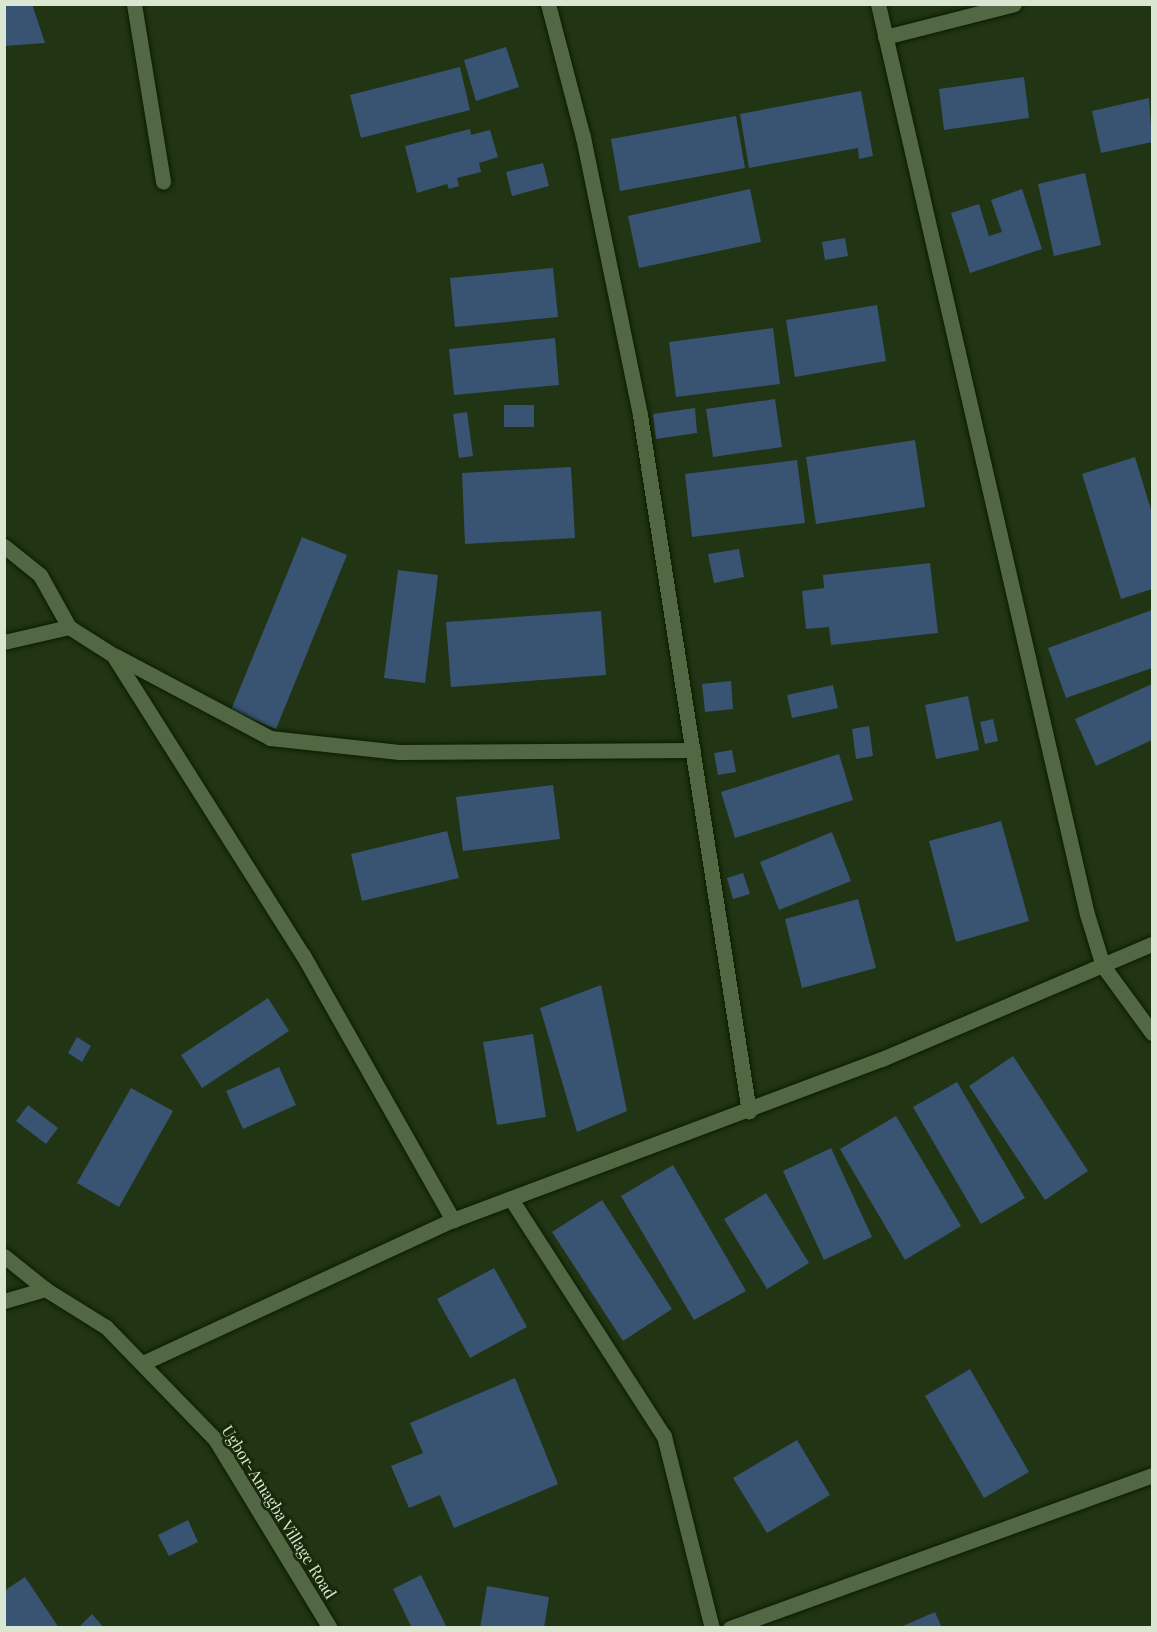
<!DOCTYPE html>
<html>
<head>
<meta charset="utf-8">
<style>
  body { margin:0 }
  #map { position:relative; width:1157px; height:1632px; overflow:hidden; background:#213413; font-family:"Playfair Display",serif }
  div>[style] { position:absolute }
  [style*='--x'] { left:calc(var(--x)*1px); top:calc(var(--y)*1px); width:calc(var(--w)*1px); rotate:calc(var(--a)*1deg) }
  .building>* { inset:0; background:#395372 }
  .roads { filter:drop-shadow(0 0 2px #0a1c00) drop-shadow(0 0 2px #0a1c00) }
  .minor>* { height:15px; margin:-7.5px; padding:0 7.5px; transform-origin:7.5px; border-radius:7.5px; background:#526844 }
  span { translate:-50% -50%; white-space:nowrap; text-align:center; line-height:1.15; -webkit-text-stroke:6px #182a09; paint-order:stroke }
  .street-label { font-size:16px; color:#d9e6d2 }
  .frame { position:absolute; inset:0; border:6px solid #d9e6d2; pointer-events:none }
</style>
</head>
<body>
<div id="map">
  <div class="building">
    <div style="clip-path:polygon(4px 4px,32px 4px,45px 43px,4px 46px)"></div>
    <div style="clip-path:polygon(506px 47px,519px 87px,476px 101px,464px 60px)"></div>
    <div style="clip-path:polygon(460px 67px,470px 110px,361px 138px,350px 95px)"></div>
    <div style="clip-path:polygon(1024px 77px,1029px 118px,944px 130px,939px 89px)"></div>
    <div style="clip-path:polygon(861px 91px,873px 156px,859px 159px,858px 148px,749px 168px,740px 114px)"></div>
    <div style="clip-path:polygon(1149px 98px,1152px 142px,1101px 153px,1092px 111px)"></div>
    <div style="clip-path:polygon(736px 116px,745px 168px,620px 191px,611px 139px)"></div>
    <div style="clip-path:polygon(470px 129px,471px 135px,490px 130px,498px 157px,479px 163px,481px 172px,457px 178px,459px 186px,449px 189px,447px 184px,417px 193px,405px 146px)"></div>
    <div style="clip-path:polygon(543px 163px,549px 186px,512px 196px,506px 172px)"></div>
    <div style="clip-path:polygon(1085px 173px,1101px 245px,1054px 256px,1038px 184px)"></div>
    <div style="clip-path:polygon(750px 189px,761px 242px,639px 268px,628px 216px)"></div>
    <div style="clip-path:polygon(1022px 189px,1042px 249px,970px 273px,951px 213px,979px 204px,989px 236px,1002px 232px,991px 200px)"></div>
    <div style="clip-path:polygon(845px 238px,848px 256px,825px 260px,822px 242px)"></div>
    <div style="clip-path:polygon(553px 268px,558px 317px,455px 327px,450px 278px)"></div>
    <div style="clip-path:polygon(877px 305px,886px 361px,795px 377px,786px 320px)"></div>
    <div style="clip-path:polygon(773px 328px,780px 384px,676px 397px,669px 342px)"></div>
    <div style="clip-path:polygon(555px 338px,559px 385px,454px 395px,449px 349px)"></div>
    <div style="clip-path:polygon(775px 399px,782px 447px,713px 457px,706px 409px)"></div>
    <div style="clip-path:polygon(504px 405px,534px 405px,534px 427px,504px 427px)"></div>
    <div style="clip-path:polygon(695px 408px,697px 433px,656px 439px,653px 414px)"></div>
    <div style="clip-path:polygon(467px 412px,473px 456px,459px 458px,453px 414px)"></div>
    <div style="clip-path:polygon(915px 440px,925px 507px,816px 524px,806px 457px)"></div>
    <div style="clip-path:polygon(1135px 457px,1152px 513px,1152px 589px,1121px 599px,1082px 474px)"></div>
    <div style="clip-path:polygon(797px 460px,805px 523px,692px 537px,685px 474px)"></div>
    <div style="clip-path:polygon(571px 467px,575px 538px,465px 544px,462px 473px)"></div>
    <div style="clip-path:polygon(302px 537px,347px 555px,276px 729px,231px 710px)"></div>
    <div style="clip-path:polygon(739px 549px,744px 577px,714px 583px,708px 554px)"></div>
    <div style="clip-path:polygon(930px 563px,938px 633px,831px 645px,829px 627px,806px 629px,802px 591px,824px 588px,823px 575px)"></div>
    <div style="clip-path:polygon(398px 570px,438px 575px,425px 683px,384px 678px)"></div>
    <div style="clip-path:polygon(1152px 610px,1152px 668px,1066px 698px,1048px 648px)"></div>
    <div style="clip-path:polygon(601px 611px,606px 675px,451px 687px,446px 622px)"></div>
    <div style="clip-path:polygon(731px 681px,733px 709px,705px 712px,702px 684px)"></div>
    <div style="clip-path:polygon(1152px 684px,1152px 740px,1096px 766px,1075px 719px)"></div>
    <div style="clip-path:polygon(833px 685px,838px 708px,792px 718px,787px 695px)"></div>
    <div style="clip-path:polygon(968px 696px,979px 750px,936px 759px,925px 705px)"></div>
    <div style="clip-path:polygon(993px 719px,998px 741px,985px 744px,980px 722px)"></div>
    <div style="clip-path:polygon(869px 726px,873px 756px,856px 759px,852px 729px)"></div>
    <div style="clip-path:polygon(732px 750px,736px 772px,718px 775px,714px 753px)"></div>
    <div style="clip-path:polygon(839px 754px,853px 800px,735px 838px,721px 792px)"></div>
    <div style="clip-path:polygon(553px 785px,560px 839px,463px 851px,456px 797px)"></div>
    <div style="clip-path:polygon(1001px 821px,1029px 921px,956px 942px,929px 841px)"></div>
    <div style="clip-path:polygon(447px 831px,459px 878px,362px 901px,351px 854px)"></div>
    <div style="clip-path:polygon(832px 832px,851px 881px,779px 910px,760px 862px)"></div>
    <div style="clip-path:polygon(743px 873px,750px 894px,733px 899px,727px 878px)"></div>
    <div style="clip-path:polygon(858px 899px,876px 968px,802px 988px,785px 919px)"></div>
    <div style="clip-path:polygon(601px 985px,627px 1111px,577px 1132px,540px 1008px)"></div>
    <div style="clip-path:polygon(268px 998px,289px 1031px,202px 1088px,181px 1055px)"></div>
    <div style="clip-path:polygon(533px 1034px,546px 1117px,497px 1125px,483px 1042px)"></div>
    <div style="clip-path:polygon(77px 1037px,91px 1046px,82px 1062px,68px 1053px)"></div>
    <div style="clip-path:polygon(1013px 1056px,1088px 1171px,1045px 1200px,969px 1086px)"></div>
    <div style="clip-path:polygon(279px 1067px,296px 1105px,243px 1129px,226px 1091px)"></div>
    <div style="clip-path:polygon(957px 1082px,1025px 1198px,981px 1224px,913px 1107px)"></div>
    <div style="clip-path:polygon(131px 1088px,173px 1111px,119px 1207px,77px 1183px)"></div>
    <div style="clip-path:polygon(28px 1105px,58px 1128px,46px 1144px,16px 1121px)"></div>
    <div style="clip-path:polygon(896px 1116px,961px 1226px,905px 1260px,840px 1149px)"></div>
    <div style="clip-path:polygon(831px 1148px,872px 1237px,824px 1260px,783px 1171px)"></div>
    <div style="clip-path:polygon(673px 1165px,746px 1291px,694px 1320px,621px 1196px)"></div>
    <div style="clip-path:polygon(766px 1193px,809px 1263px,767px 1289px,724px 1219px)"></div>
    <div style="clip-path:polygon(602px 1200px,672px 1309px,623px 1341px,552px 1232px)"></div>
    <div style="clip-path:polygon(494px 1268px,527px 1327px,470px 1358px,437px 1299px)"></div>
    <div style="clip-path:polygon(970px 1369px,1029px 1472px,984px 1498px,925px 1396px)"></div>
    <div style="clip-path:polygon(515px 1378px,558px 1484px,454px 1528px,440px 1495px,409px 1508px,391px 1466px,423px 1453px,410px 1423px)"></div>
    <div style="clip-path:polygon(797px 1440px,830px 1495px,767px 1533px,733px 1478px)"></div>
    <div style="clip-path:polygon(188px 1520px,198px 1542px,169px 1556px,158px 1535px)"></div>
    <div style="clip-path:polygon(421px 1575px,447px 1628px,412px 1628px,393px 1589px)"></div>
    <div style="clip-path:polygon(25px 1577px,59px 1628px,4px 1628px,4px 1591px)"></div>
    <div style="clip-path:polygon(487px 1586px,549px 1597px,544px 1628px,480px 1628px)"></div>
    <div style="clip-path:polygon(935px 1612px,942px 1628px,904px 1628px,903px 1626px)"></div>
    <div style="clip-path:polygon(92px 1614px,104px 1628px,78px 1628px)"></div>
  </div>
  <div class="roads">
    <div class="minor">
      <div style="--x:134;--y:4;--w:180;--a:80.7"></div>
      <div style="--x:548;--y:4;--w:138;--a:75.3"></div>
      <div style="--x:583;--y:137;--w:284;--a:78.4"></div>
      <div style="--x:640;--y:415;--w:705;--a:81.11"></div>
      <div style="--x:878;--y:4;--w:934;--a:77.07"></div>
      <div style="--x:1087;--y:914;--w:54;--a:72.9"></div>
      <div style="--x:1103;--y:966;--w:83;--a:53.8"></div>
      <div style="--x:885;--y:37;--w:133;--a:-14.3"></div>
      <div style="--x:4;--y:546;--w:46;--a:38.9"></div>
      <div style="--x:40;--y:575;--w:60;--a:60.9"></div>
      <div style="--x:69;--y:627;--w:52;--a:32.5"></div>
      <div style="--x:113;--y:655;--w:355;--a:57.7"></div>
      <div style="--x:303;--y:955;--w:305;--a:60.5"></div>
      <div style="--x:4;--y:642;--w:67;--a:-13"></div>
      <div style="--x:116;--y:656;--w:174;--a:28"></div>
      <div style="--x:270;--y:738;--w:130;--a:6.2"></div>
      <div style="--x:399;--y:752;--w:294;--a:-0.4"></div>
      <div style="--x:511;--y:1199;--w:282;--a:57.2"></div>
      <div style="--x:664;--y:1436;--w:198;--a:76"></div>
      <div style="--x:4;--y:1256;--w:53;--a:38.8"></div>
      <div style="--x:45;--y:1289;--w:72;--a:31.9"></div>
      <div style="--x:106;--y:1327;--w:156;--a:45.8"></div>
      <div style="--x:215;--y:1439;--w:221;--a:58.7"></div>
      <div style="--x:4;--y:1301;--w:43;--a:-16.3"></div>
      <div style="--x:145;--y:1362;--w:339;--a:-24.8"></div>
      <div style="--x:453;--y:1220;--w:458;--a:-20.6"></div>
      <div style="--x:882;--y:1059;--w:293;--a:-23.1"></div>
      <div style="--x:730;--y:1628;--w:449;--a:-19.9"></div>
    </div>
  </div>
  <div class="street-label">
    <span style="left:279px;top:1512px;rotate:58deg">Ugbor-Amagba Village Road</span>
  </div>
  <div class="frame"></div>
</div>
</body>
</html>
